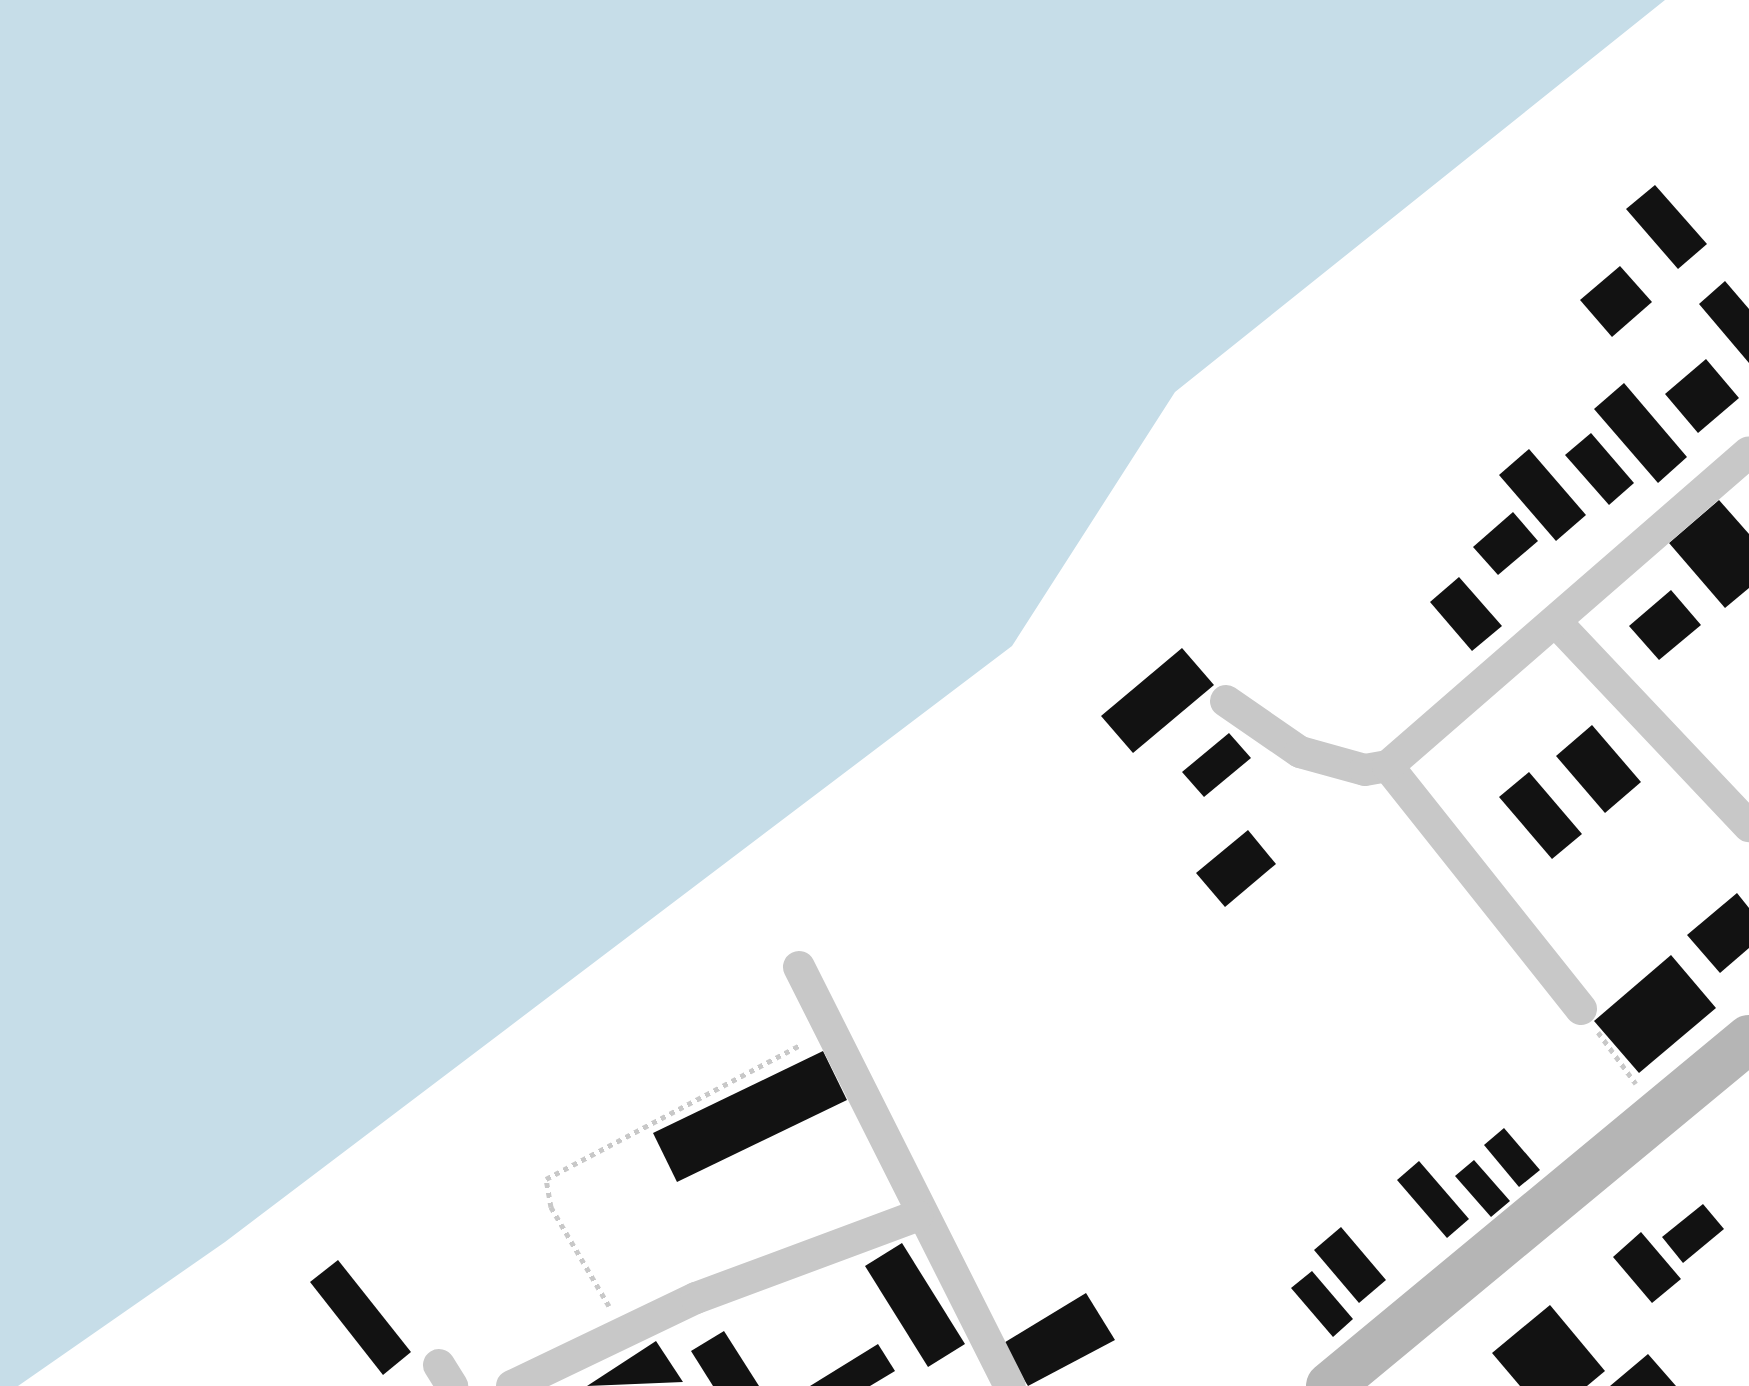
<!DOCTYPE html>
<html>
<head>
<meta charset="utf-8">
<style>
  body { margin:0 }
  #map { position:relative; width:1749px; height:1386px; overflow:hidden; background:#fff; font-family:Poppins,sans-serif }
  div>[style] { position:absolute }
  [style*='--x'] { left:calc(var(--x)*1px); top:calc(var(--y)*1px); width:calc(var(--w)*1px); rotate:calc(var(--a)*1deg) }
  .water>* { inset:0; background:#c6dde8 }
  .building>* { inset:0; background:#121212 }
  .path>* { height:5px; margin-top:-2.5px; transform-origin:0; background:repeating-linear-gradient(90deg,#c8c8c8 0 5px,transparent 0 10px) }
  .street>* { height:32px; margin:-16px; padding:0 16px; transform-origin:16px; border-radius:16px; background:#c8c8c8 }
  .secondary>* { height:48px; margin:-24px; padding:0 24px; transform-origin:24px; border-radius:24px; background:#b5b5b5 }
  span { translate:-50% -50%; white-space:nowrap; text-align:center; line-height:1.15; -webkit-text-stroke:10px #fff; paint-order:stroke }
</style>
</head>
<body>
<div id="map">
  <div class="water">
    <div style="clip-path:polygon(0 0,1665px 0,1175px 392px,1012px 646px,225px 1242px,18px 1386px,0 1386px)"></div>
  </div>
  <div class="building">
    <div style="clip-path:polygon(1655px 185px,1707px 244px,1678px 269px,1626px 209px)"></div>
    <div style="clip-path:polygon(1620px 266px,1652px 302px,1612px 337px,1580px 300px)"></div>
    <div style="clip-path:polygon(1725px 281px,1749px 309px,1749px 363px,1699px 304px)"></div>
    <div style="clip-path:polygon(1706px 359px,1739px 398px,1698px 433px,1665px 394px)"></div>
    <div style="clip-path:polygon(1624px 383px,1687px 457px,1658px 483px,1594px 409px)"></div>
    <div style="clip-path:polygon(1591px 433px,1634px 483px,1609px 505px,1565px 455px)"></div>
    <div style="clip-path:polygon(1529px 449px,1586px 515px,1556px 541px,1499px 475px)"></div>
    <div style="clip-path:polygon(1719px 500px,1749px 534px,1749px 588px,1725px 608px,1669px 543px)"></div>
    <div style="clip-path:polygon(1513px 512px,1538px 541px,1498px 575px,1473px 547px)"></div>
    <div style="clip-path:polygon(1459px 577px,1502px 626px,1472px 651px,1430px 602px)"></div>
    <div style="clip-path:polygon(1671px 590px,1701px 625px,1659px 660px,1629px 626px)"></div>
    <div style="clip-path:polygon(1182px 648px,1214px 685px,1133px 753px,1101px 716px)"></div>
    <div style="clip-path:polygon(1592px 725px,1641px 782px,1605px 813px,1556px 756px)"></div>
    <div style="clip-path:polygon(1229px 733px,1251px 758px,1204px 797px,1182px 772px)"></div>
    <div style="clip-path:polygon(1529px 772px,1582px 834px,1552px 859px,1499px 797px)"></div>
    <div style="clip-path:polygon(1248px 830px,1276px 864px,1225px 907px,1196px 873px)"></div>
    <div style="clip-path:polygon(1737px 893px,1749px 908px,1749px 948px,1720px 973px,1687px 935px)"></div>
    <div style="clip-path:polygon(1671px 955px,1716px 1008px,1639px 1073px,1594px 1021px)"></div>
    <div style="clip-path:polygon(823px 1051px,847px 1100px,677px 1182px,653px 1133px)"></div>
    <div style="clip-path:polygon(1504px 1128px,1540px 1170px,1519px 1187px,1484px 1145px)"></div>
    <div style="clip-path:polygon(1474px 1160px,1510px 1201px,1491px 1217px,1455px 1176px)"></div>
    <div style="clip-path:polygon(1419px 1161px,1469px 1219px,1447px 1238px,1397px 1180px)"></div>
    <div style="clip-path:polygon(1703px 1204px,1724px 1229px,1683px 1263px,1662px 1237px)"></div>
    <div style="clip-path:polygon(1341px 1227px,1386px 1280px,1359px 1303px,1314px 1250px)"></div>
    <div style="clip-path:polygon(1641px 1232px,1681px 1279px,1652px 1303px,1613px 1257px)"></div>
    <div style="clip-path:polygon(902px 1243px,965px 1344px,928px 1367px,865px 1266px)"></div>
    <div style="clip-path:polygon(338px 1260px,411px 1352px,383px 1375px,310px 1282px)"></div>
    <div style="clip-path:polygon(1312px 1271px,1353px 1319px,1333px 1337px,1291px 1288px)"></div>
    <div style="clip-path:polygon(1086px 1293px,1115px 1340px,1028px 1386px,1002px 1344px)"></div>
    <div style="clip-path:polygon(1550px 1305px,1605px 1371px,1587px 1386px,1520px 1386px,1492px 1353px)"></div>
    <div style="clip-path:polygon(724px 1331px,759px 1386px,713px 1386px,691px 1351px)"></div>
    <div style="clip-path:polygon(656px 1341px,683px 1382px,587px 1386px)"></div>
    <div style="clip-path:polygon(878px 1344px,895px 1371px,870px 1386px,810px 1386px)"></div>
    <div style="clip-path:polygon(1648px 1354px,1676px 1386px,1610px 1386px)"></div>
  </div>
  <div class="path">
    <div style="--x:1598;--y:1032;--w:64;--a:53.8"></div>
    <div style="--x:609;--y:1306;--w:115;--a:-120.4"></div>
    <div style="--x:551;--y:1207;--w:28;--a:-100"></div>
    <div style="--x:546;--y:1179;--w:289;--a:-27.8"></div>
  </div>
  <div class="street">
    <div style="--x:1556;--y:622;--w:281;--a:46.6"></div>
    <div style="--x:1226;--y:701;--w:90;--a:34.6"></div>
    <div style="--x:1300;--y:752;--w:67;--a:15.5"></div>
    <div style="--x:1365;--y:770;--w:23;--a:-10"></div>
    <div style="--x:799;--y:967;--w:469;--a:63.3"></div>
    <div style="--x:1581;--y:1009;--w:310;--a:-128.5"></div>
    <div style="--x:1388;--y:766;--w:478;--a:-41"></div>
    <div style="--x:439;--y:1365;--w:25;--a:58"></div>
    <div style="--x:512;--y:1386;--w:204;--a:-25.6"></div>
    <div style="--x:696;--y:1298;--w:236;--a:-20.4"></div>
  </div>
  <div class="secondary">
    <div style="--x:1330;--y:1386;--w:544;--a:-39.63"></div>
  </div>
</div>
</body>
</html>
